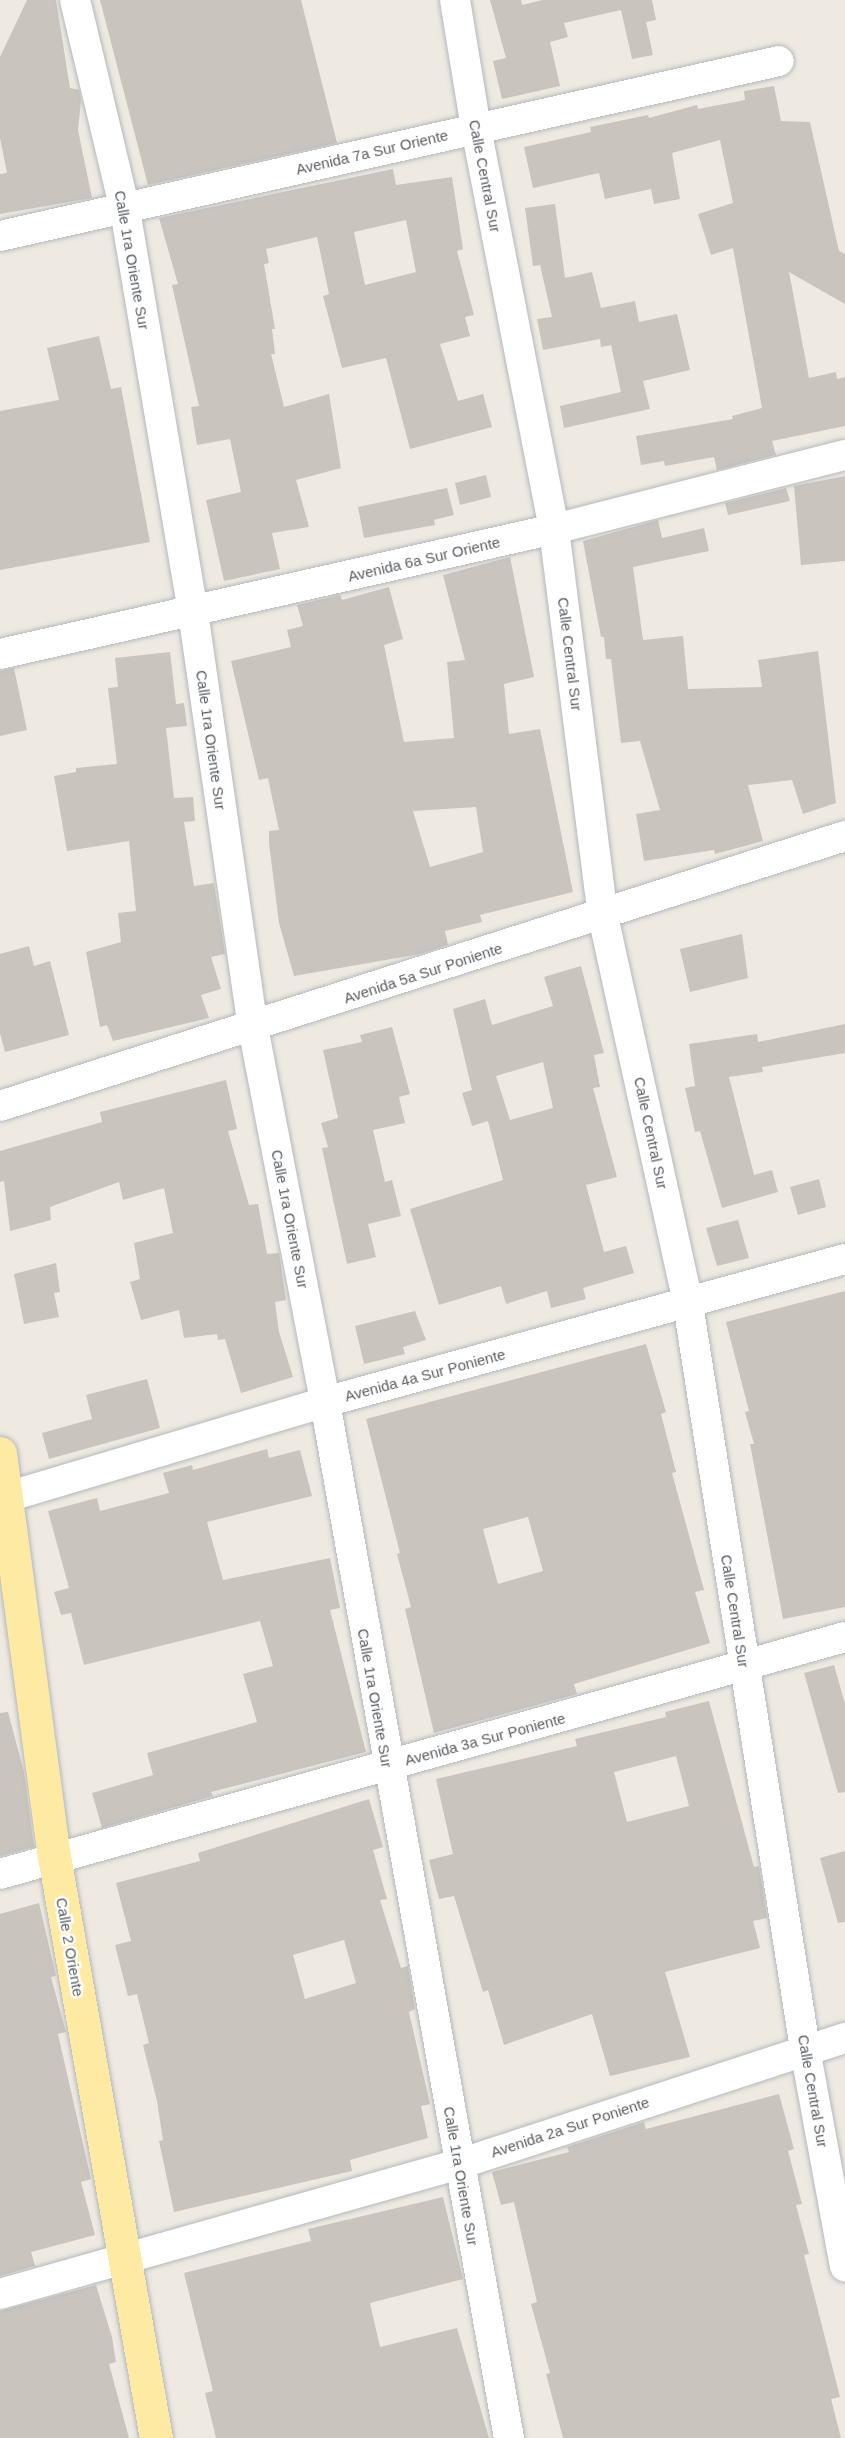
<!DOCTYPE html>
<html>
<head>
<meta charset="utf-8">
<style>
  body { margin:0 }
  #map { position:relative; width:845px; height:2438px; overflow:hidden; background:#eeeae1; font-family:Helvetica,sans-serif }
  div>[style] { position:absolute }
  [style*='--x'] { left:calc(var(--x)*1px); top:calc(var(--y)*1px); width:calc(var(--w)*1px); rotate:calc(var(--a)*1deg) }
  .building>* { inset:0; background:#c9c4be }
  .roads { filter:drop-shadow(0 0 2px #b4b8bd) drop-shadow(0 0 2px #b4b8bd) }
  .minor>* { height:30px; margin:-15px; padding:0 15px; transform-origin:15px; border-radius:15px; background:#fff }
  .major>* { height:33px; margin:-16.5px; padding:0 16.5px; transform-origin:16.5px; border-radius:16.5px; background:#ffeaa4 }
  span { translate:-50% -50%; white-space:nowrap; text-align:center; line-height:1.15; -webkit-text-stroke:5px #fff; paint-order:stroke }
  .street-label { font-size:15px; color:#595e63 }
</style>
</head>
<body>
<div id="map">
  <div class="building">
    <div style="clip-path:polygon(27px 0,56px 0,70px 88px,79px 90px,81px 101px,78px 130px,92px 198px,0 214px,0 174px,7px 173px,0 138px,0 57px)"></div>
    <div style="clip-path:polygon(100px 0,301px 0,337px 143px,148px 185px)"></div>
    <div style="clip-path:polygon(490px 0,521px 0,522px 5px,542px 0,652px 0,656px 20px,646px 22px,653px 55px,632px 59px,621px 10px,564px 23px,568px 37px,550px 42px,560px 86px,502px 99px,493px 61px,506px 58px)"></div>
    <div style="clip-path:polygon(774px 86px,781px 121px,810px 122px,839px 251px,845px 254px,845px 304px,789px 272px,809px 378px,836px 372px,837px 379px,845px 377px,845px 426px,772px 441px,776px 455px,717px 470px,714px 457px,665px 466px,664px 461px,641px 465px,636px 436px,733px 419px,732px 416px,762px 408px,733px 248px,711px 255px,698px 214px,733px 203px,720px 140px,672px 153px,680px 199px,654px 204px,651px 189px,605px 199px,599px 173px,533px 188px,524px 147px,591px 132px,590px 127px,648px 115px,649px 118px,697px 105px,698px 109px,745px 100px,744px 91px)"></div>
    <div style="clip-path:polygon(evenodd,393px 169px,396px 185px,452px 177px,463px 249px,457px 251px,474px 315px,465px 317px,470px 336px,440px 344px,458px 401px,483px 394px,492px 427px,410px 449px,386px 358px,342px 368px,323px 296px,329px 294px,317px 237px,266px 249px,269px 263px,264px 264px,275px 329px,272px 329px,275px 354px,271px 354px,284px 407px,329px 394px,341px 468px,296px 480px,309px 527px,272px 533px,280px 569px,224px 581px,206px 500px,241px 492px,230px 439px,197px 445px,191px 407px,199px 406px,172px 285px,178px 284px,159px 218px,393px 169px,406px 220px,416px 272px,365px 285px,354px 232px,406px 220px)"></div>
    <div style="clip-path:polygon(555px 204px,565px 278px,592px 272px,601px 308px,635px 301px,639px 322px,677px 314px,690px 370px,643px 381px,650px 409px,564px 428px,560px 406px,621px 392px,611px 345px,601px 347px,600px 339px,543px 350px,537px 319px,552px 317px,540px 265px,533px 266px,525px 208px)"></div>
    <div style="clip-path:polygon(99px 336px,111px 389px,121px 387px,150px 542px,0 570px,0 411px,59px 400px,47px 348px)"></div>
    <div style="clip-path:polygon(486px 475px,491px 497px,460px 505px,455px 483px)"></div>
    <div style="clip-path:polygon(845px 476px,845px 561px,801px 565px,794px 486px)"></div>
    <div style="clip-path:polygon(447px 488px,454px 515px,434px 520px,435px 525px,364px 538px,358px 507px)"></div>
    <div style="clip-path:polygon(786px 488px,790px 501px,728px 515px,725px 503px)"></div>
    <div style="clip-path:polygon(658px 520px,662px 538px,704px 528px,709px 551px,633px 567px,643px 640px,683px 636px,688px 689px,762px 687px,758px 660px,818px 651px,836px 803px,803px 814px,792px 780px,748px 785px,763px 841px,715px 854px,714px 850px,644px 861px,636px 814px,660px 810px,640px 741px,621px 743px,611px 659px,606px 659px,604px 637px,601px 637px,583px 541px)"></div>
    <div style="clip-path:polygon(evenodd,510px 557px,534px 677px,504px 684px,509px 734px,540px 729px,573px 892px,480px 915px,482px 922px,445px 931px,448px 945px,420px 954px,294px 976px,279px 923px,269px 843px,269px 831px,279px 830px,268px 778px,259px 780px,231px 661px,291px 647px,287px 630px,303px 626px,297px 605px,340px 595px,342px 600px,389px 587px,403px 639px,384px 645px,404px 742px,454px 738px,447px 662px,465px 660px,443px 575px,510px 557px,476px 807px,483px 852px,430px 867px,413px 811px,476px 807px)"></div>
    <div style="clip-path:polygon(170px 652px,176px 704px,184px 703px,187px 726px,166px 728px,174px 798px,193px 797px,195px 821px,184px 822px,194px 886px,214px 883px,225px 954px,211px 957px,221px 989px,201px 995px,209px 1018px,113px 1041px,107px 1025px,100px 1027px,86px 952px,121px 942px,118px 913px,136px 911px,129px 841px,67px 851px,54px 776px,76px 772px,76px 768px,117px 764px,108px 688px,118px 687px,115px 658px)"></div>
    <div style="clip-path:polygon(14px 668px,27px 730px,0 736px,0 671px)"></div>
    <div style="clip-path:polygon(742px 934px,748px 978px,690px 992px,680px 949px)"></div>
    <div style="clip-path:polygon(29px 946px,34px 966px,50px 961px,69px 1035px,5px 1052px,0 1033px,0 954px)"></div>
    <div style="clip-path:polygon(evenodd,581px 966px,604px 1053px,594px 1055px,600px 1087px,593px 1088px,617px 1177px,586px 1185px,604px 1252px,626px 1246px,634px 1273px,583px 1288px,586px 1299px,551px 1308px,547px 1291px,506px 1304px,501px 1286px,439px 1305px,410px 1209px,503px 1180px,488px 1121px,472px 1126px,462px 1093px,472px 1090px,453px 1009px,485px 999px,492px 1025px,553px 1006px,544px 977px,581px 966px,543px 1062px,553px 1108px,510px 1120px,496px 1076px,543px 1062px)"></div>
    <div style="clip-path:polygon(845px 1024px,845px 1053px,762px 1067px,763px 1072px,729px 1077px,754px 1175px,772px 1170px,778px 1192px,722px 1208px,700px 1131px,695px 1132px,685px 1088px,695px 1086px,689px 1044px,757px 1034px,758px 1042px)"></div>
    <div style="clip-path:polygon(392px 1027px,410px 1094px,399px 1097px,405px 1123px,373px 1130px,385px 1182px,392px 1180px,401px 1216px,368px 1224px,376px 1257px,347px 1264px,322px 1148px,328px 1147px,321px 1123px,338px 1118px,323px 1050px,362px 1042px,360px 1035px)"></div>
    <div style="clip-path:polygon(226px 1080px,237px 1129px,228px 1131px,249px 1205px,258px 1204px,267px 1254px,279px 1253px,286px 1300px,275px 1302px,279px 1332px,293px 1377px,241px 1393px,225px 1339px,218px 1340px,217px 1334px,184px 1338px,179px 1310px,141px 1320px,130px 1282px,140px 1279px,134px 1243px,173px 1233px,164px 1188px,123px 1200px,119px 1182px,50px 1207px,51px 1220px,10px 1231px,4px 1181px,0 1182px,0 1151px,102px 1122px,100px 1112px)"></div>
    <div style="clip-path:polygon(819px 1179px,826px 1207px,798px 1215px,790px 1187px)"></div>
    <div style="clip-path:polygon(738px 1220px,749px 1258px,717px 1266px,706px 1228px)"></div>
    <div style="clip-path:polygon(56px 1263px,60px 1292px,54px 1293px,59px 1317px,24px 1324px,14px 1274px)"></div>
    <div style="clip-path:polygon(845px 1291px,845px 1607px,783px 1619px,750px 1444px,754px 1444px,745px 1412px,749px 1411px,726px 1322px)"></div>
    <div style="clip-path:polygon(415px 1311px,426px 1340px,403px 1347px,405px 1354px,364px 1364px,355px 1326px)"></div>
    <div style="clip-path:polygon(evenodd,646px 1344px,666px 1412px,661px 1414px,676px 1472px,672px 1473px,704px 1590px,695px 1592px,710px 1643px,574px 1684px,577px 1694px,434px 1733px,405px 1609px,411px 1607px,397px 1554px,400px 1553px,366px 1419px,646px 1344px,528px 1517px,543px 1571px,498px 1584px,483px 1529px,528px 1517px)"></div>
    <div style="clip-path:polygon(147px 1379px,160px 1428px,49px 1459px,42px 1433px,92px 1419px,86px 1395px)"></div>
    <div style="clip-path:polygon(267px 1449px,269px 1458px,300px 1450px,312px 1496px,207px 1522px,223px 1580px,330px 1558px,340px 1608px,330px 1610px,366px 1752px,211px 1792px,213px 1796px,102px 1828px,92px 1793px,153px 1775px,147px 1753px,257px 1722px,243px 1674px,273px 1666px,260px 1621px,84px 1665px,71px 1613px,61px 1615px,54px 1592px,69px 1588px,48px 1511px,97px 1498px,100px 1511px,169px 1493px,163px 1473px,192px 1465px,193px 1470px)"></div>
    <div style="clip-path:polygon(834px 1665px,845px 1704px,845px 1792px,838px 1793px,804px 1673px)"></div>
    <div style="clip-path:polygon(evenodd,709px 1701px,754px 1867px,759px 1866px,767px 1918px,753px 1921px,760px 1948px,665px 1972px,690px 2057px,610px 2076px,592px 2014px,504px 2045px,488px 1990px,483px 1992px,454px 1896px,439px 1899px,429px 1860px,453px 1854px,436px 1779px,577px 1746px,575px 1739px,666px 1717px,665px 1712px,709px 1701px,676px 1756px,689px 1806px,627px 1822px,614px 1772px,676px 1756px)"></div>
    <div style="clip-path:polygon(8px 1712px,24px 1772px,34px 1847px,0 1856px,0 1713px)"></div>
    <div style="clip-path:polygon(evenodd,369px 1799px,383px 1847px,373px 1850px,387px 1899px,380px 1900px,401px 1968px,408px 1966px,415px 2009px,409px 2012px,430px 2104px,421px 2106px,428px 2138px,350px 2160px,352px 2171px,174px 2212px,159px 2141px,163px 2140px,157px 2101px,143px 2045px,149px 2043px,137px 1994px,128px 1996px,115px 1945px,131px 1941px,116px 1883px,200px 1861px,198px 1853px,369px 1799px,344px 1940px,356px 1983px,305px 1999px,293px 1955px,344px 1940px)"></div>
    <div style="clip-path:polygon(845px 1851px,845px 1922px,838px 1923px,820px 1858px)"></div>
    <div style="clip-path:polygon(39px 1903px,56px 1976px,51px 1977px,66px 2032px,58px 2034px,91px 2179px,81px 2182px,95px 2235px,31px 2252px,35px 2266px,0 2276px,0 1914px)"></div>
    <div style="clip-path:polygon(779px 2094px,794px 2149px,788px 2151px,802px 2204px,796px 2205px,809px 2254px,804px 2255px,840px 2397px,831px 2399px,841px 2438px,563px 2438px,546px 2374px,550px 2373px,531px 2304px,537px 2302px,514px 2202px,501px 2205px,492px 2172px,569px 2152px,567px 2147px,644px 2122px,646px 2129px)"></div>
    <div style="clip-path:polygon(443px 2197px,463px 2279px,370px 2303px,380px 2347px,457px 2328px,489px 2438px,216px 2438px,205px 2393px,213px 2391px,184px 2273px,311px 2241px,308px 2229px)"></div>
    <div style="clip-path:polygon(96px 2285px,112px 2337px,116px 2362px,109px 2364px,129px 2438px,0 2438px,0 2311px)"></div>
  </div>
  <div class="roads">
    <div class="minor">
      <div style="--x:75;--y:0;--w:216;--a:76.6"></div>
      <div style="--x:125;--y:210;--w:408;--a:80.4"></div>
      <div style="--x:193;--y:612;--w:419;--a:81.8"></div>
      <div style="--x:253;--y:1027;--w:382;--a:79.1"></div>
      <div style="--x:325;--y:1402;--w:1052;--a:79.93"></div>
      <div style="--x:455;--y:0;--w:130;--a:80.7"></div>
      <div style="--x:476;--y:128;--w:409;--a:79"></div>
      <div style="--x:554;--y:529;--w:390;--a:82.8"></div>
      <div style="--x:603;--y:916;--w:397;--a:77.6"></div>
      <div style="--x:688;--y:1304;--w:754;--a:81.07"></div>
      <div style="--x:805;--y:2049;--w:221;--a:79.6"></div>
      <div style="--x:0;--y:236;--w:798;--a:-12.66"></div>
      <div style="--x:0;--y:654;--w:568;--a:-12.71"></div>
      <div style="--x:554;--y:529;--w:300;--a:-14.3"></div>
      <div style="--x:0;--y:1106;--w:887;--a:-17.72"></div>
      <div style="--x:0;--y:1499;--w:339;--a:-16.6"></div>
      <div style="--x:325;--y:1402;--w:539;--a:-15.38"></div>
      <div style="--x:0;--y:1874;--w:878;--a:-15.67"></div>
      <div style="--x:0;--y:2294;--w:477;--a:-15.8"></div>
      <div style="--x:459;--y:2164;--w:406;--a:-18.1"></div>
    </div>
    <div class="major">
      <div style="--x:0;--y:1453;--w:407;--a:82.4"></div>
      <div style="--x:54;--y:1856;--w:591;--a:80.06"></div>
    </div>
  </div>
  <div class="street-label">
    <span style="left:372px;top:152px;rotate:-13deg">Avenida 7a Sur Oriente</span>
    <span style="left:485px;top:176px;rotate:79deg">Calle Central Sur</span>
    <span style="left:132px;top:260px;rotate:80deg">Calle 1ra Oriente Sur</span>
    <span style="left:424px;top:559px;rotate:-13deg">Avenida 6a Sur Oriente</span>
    <span style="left:570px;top:654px;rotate:83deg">Calle Central Sur</span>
    <span style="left:211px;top:740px;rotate:82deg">Calle 1ra Oriente Sur</span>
    <span style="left:423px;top:973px;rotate:-18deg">Avenida 5a Sur Poniente</span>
    <span style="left:651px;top:1133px;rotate:78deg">Calle Central Sur</span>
    <span style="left:290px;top:1219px;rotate:79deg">Calle 1ra Oriente Sur</span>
    <span style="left:425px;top:1375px;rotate:-15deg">Avenida 4a Sur Poniente</span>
    <span style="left:735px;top:1611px;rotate:81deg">Calle Central Sur</span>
    <span style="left:375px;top:1698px;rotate:80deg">Calle 1ra Oriente Sur</span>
    <span style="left:485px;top:1739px;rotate:-15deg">Avenida 3a Sur Poniente</span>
    <span style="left:70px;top:1947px;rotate:80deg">Calle 2 Oriente</span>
    <span style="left:813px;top:2091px;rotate:80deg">Calle Central Sur</span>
    <span style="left:570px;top:2127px;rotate:-18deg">Avenida 2a Sur Poniente</span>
    <span style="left:461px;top:2176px;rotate:80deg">Calle 1ra Oriente Sur</span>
  </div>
</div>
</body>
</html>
